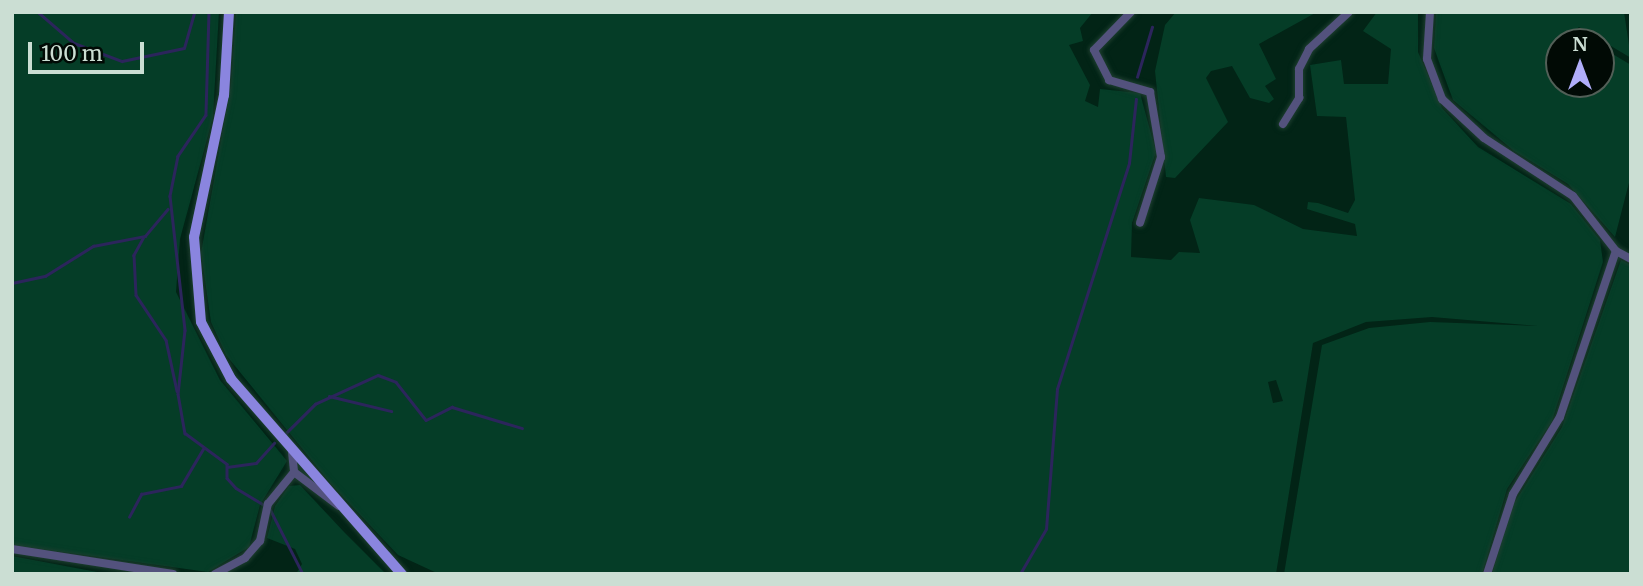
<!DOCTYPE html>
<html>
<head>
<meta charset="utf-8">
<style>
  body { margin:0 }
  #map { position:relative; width:1643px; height:586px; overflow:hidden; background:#022416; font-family:Merriweather,serif }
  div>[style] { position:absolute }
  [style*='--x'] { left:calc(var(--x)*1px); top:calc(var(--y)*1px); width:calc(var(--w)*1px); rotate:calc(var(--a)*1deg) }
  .green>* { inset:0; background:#053d27 }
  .stream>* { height:2.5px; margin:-1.25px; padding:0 1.25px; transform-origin:1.25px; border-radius:1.25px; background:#2c255c }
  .roads { filter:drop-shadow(0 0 2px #1e3e30) drop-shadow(0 0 2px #1e3e30) }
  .minor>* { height:8px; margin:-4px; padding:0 4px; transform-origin:4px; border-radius:4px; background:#53527d }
  .major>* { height:10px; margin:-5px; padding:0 5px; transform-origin:5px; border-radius:5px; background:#8a85df }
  span { translate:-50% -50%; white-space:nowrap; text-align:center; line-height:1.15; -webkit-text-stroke:7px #010a05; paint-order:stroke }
  .frame { position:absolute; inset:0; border:14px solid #cbded3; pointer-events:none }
  .north { position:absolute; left:1545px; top:28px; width:70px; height:70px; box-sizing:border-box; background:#010a05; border:2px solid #525f57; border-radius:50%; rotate:0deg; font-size:19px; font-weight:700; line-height:28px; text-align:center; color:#cbded3 }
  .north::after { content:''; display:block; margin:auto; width:24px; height:32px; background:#b0aefa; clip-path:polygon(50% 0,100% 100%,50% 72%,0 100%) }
  .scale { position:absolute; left:28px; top:42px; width:116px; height:32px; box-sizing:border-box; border:4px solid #cbded3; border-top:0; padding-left:9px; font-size:21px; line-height:24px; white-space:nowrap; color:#cbded3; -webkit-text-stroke:5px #010a05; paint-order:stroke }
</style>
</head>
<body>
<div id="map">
  <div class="green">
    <div style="clip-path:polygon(12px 12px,219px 12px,213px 117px,180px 239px,176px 292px,220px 380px,287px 461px,260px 505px,249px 547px,208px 572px,12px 545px)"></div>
    <div style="clip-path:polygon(evenodd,236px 12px,1093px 12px,1080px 28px,1083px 41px,1069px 45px,1090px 85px,1085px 101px,1098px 107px,1100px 89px,1140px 93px,1156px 152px,1132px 223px,1131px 257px,1171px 260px,1179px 252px,1200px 253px,1190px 220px,1199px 198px,1254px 205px,1303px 229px,1357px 236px,1355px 224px,1307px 209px,1308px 202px,1318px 203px,1348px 213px,1355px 200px,1346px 117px,1317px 116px,1310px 65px,1341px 60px,1344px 84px,1388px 84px,1391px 49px,1363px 31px,1377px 12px,1418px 12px,1418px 52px,1442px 108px,1478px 147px,1571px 204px,1600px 240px,1603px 262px,1552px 421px,1507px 489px,1482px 574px,1284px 574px,1322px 345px,1369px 328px,1430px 322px,1538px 326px,1432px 317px,1366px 322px,1313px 343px,1276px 574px,439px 574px,398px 555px,331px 484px,226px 355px,211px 322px,201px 253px,231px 84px,236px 12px,1276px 380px,1283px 401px,1273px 403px,1268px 382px,1276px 380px)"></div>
    <div style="clip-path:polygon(1176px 12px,1317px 12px,1259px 44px,1276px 79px,1265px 86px,1274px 99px,1269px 103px,1250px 98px,1232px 66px,1211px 71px,1206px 78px,1228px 122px,1175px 178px,1166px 177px,1155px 71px,1165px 25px)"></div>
    <div style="clip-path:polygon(1436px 12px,1624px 12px,1631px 58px,1579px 27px,1574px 31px,1592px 42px,1559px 42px,1559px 84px,1601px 84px,1601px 47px,1631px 65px,1631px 175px,1615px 237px,1568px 184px,1514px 151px,1453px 100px,1434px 48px)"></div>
    <div style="clip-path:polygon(1621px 260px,1631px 265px,1631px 574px,1492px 574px,1511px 508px,1562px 427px)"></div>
    <div style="clip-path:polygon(300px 485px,345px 533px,386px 574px,296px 574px,302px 564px,295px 549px,267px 538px,275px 506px,289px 486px)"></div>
    <div style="clip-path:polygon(12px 556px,108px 574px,12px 574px)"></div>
  </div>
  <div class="stream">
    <div style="--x:38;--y:12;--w:48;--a:40.7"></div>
    <div style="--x:74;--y:43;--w:51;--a:20.6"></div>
    <div style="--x:122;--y:61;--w:63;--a:-11.8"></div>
    <div style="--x:184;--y:48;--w:37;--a:-74"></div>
    <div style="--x:209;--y:12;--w:103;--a:91.7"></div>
    <div style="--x:206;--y:115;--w:50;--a:124.3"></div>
    <div style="--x:178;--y:156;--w:41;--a:101.3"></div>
    <div style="--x:170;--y:196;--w:135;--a:83.6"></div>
    <div style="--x:185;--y:330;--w:64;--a:96.2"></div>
    <div style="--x:178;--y:394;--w:40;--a:80"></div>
    <div style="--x:185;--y:433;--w:52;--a:36.4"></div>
    <div style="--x:227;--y:464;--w:14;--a:90"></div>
    <div style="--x:227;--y:478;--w:13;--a:48"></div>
    <div style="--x:236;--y:488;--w:31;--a:31"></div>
    <div style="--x:1137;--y:77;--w:52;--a:-73.3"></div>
    <div style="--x:144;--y:237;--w:21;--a:119"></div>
    <div style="--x:134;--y:255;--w:40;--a:87.1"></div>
    <div style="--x:136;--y:295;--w:54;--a:56.3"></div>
    <div style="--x:166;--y:340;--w:52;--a:77.8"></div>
    <div style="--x:12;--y:283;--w:34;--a:-12"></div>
    <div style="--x:45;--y:276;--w:57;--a:-32"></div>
    <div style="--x:93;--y:246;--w:53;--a:-10.9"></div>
    <div style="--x:145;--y:236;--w:35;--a:-50"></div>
    <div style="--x:329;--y:396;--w:64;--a:13.6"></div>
    <div style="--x:286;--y:433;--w:41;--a:-45"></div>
    <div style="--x:315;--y:404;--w:69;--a:-24.7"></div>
    <div style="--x:378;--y:375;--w:19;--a:21"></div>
    <div style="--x:396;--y:382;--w:48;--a:51.7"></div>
    <div style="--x:426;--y:420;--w:29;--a:-27"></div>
    <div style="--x:452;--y:407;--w:73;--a:16.7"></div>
    <div style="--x:227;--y:467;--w:29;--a:-8"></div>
    <div style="--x:256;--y:463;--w:27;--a:-48"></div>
    <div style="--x:270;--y:509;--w:73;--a:63.1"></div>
    <div style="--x:129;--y:517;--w:26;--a:-62"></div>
    <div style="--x:141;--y:494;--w:41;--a:-11.3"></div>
    <div style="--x:181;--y:486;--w:43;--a:-59.3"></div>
    <div style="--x:1020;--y:574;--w:52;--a:-60"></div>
    <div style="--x:1046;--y:529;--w:140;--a:-85.5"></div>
    <div style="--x:1057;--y:389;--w:237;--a:-72.3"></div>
    <div style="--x:1129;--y:163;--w:64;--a:-83.8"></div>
  </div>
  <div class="roads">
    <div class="minor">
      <div style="--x:1131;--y:12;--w:53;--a:134.2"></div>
      <div style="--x:1094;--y:50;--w:34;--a:63"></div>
      <div style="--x:1109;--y:80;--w:43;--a:16.3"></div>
      <div style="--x:1150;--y:92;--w:66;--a:80.4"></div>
      <div style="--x:1161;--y:157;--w:69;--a:107.7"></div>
      <div style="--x:1430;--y:12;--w:47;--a:93.7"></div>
      <div style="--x:1427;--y:59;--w:43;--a:69.4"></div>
      <div style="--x:1442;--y:99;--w:57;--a:42.9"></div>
      <div style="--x:1484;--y:138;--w:106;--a:33.1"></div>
      <div style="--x:1573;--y:196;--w:70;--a:52"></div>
      <div style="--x:1616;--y:251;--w:17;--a:28"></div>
      <div style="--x:1283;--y:124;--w:31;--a:-58"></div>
      <div style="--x:1299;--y:98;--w:29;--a:-90"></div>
      <div style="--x:1299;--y:69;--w:22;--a:-63"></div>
      <div style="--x:1309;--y:49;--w:54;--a:-42.8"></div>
      <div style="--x:292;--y:452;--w:20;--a:84"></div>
      <div style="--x:12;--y:549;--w:163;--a:8.8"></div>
      <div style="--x:215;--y:574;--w:34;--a:-28"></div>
      <div style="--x:245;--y:558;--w:23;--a:-49"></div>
      <div style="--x:260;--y:541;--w:38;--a:-78"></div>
      <div style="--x:268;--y:504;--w:41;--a:-50.9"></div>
      <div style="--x:294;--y:472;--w:56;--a:37.1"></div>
      <div style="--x:1487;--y:574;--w:84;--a:-72"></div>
      <div style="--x:1513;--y:494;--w:90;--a:-58.6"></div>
      <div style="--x:1560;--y:417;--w:175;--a:-71.4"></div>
    </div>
    <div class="major">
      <div style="--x:229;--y:12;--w:83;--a:93.4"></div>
      <div style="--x:224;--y:95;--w:145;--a:101.9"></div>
      <div style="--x:194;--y:237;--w:85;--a:85.3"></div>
      <div style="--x:201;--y:322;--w:64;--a:62.2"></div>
      <div style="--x:231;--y:379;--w:259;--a:48.8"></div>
    </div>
  </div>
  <div class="frame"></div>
  <div class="north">N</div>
  <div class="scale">100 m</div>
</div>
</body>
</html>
